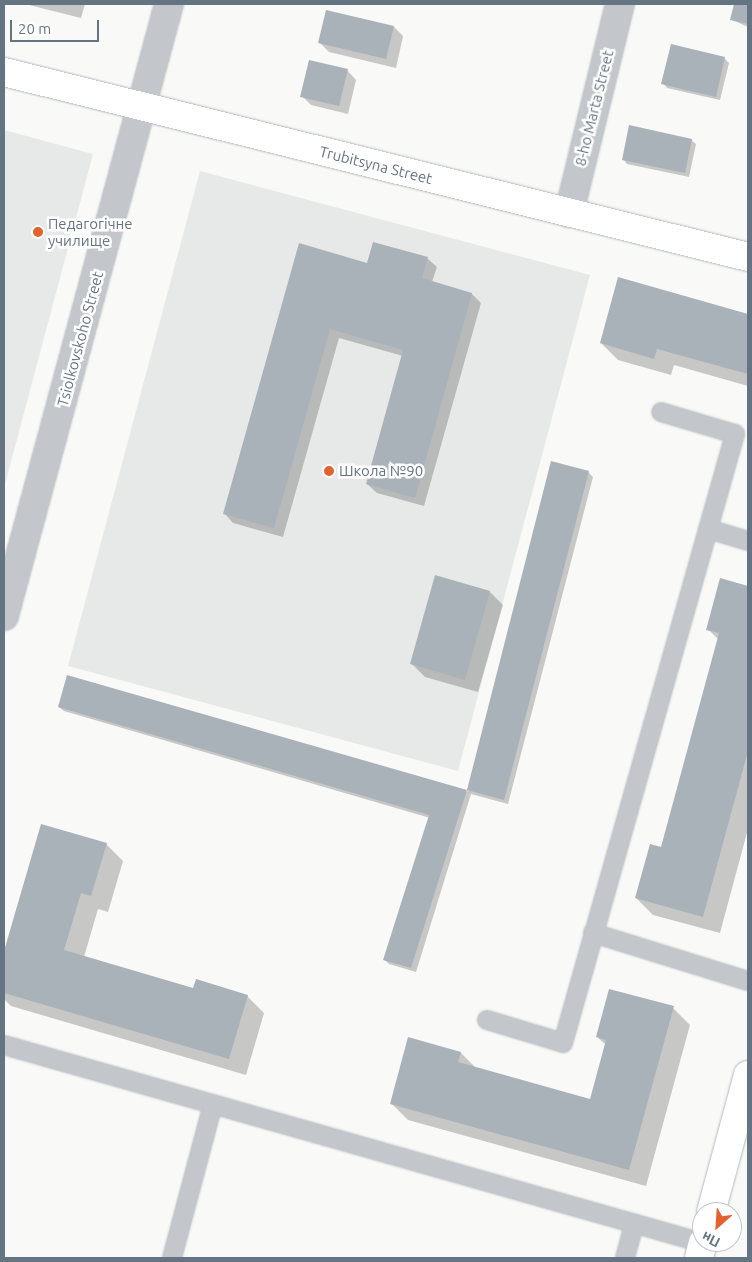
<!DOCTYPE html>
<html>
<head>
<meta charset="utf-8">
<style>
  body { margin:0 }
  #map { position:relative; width:752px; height:1262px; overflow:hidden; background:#f9f9f7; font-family:Ubuntu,sans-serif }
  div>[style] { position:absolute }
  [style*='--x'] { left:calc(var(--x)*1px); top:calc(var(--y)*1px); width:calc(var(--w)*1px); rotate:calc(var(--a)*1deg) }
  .built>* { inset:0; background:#e7e8e8 }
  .shadow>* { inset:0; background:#0003 }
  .building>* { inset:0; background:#a9b2b8 }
  .roads { filter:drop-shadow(0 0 1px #b5babf) drop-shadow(0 0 1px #b5babf) }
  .lane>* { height:18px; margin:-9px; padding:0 9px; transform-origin:9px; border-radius:9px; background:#c3c7cb }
  .street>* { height:28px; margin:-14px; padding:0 14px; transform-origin:14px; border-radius:14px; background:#c3c7cb }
  .secondary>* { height:28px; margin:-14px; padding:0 14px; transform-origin:14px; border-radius:14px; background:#fff }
  .dots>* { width:14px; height:14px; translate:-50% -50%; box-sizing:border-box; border:2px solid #fff; border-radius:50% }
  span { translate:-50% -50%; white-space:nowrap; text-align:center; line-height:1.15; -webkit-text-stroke:5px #fff; paint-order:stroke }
  .street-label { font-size:15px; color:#657482 }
  .poi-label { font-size:15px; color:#657482 }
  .left { translate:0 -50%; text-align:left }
  .frame { position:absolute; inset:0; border:5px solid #657482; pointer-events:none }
  .north { position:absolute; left:692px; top:1202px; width:50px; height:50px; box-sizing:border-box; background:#fff; border:1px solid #c1c7cd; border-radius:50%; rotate:206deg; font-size:14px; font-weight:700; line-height:20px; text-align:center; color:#657482 }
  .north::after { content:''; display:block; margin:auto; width:18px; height:22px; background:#e1612f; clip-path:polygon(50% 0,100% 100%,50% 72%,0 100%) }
  .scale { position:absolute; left:10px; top:20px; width:89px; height:22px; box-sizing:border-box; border:2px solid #657482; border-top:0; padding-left:6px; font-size:15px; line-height:18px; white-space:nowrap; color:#657482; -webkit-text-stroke:4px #fff; paint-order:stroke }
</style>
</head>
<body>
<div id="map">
  <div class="built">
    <div style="clip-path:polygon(4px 130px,93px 154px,4px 488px)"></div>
    <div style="clip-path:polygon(200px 171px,590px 275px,458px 771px,68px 666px)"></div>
  </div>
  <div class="shadow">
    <div style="clip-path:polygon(25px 4px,85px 4px,81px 18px)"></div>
    <div style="clip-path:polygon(735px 4px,748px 4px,748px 27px,732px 20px)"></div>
    <div style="clip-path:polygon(394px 27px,403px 36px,396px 68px,329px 52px,320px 43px)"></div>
    <div style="clip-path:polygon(724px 58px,729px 63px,720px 100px,667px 88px,663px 83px)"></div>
    <div style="clip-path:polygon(347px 70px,356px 80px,348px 114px,311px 105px,302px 96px)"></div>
    <div style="clip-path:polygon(691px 140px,696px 144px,689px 177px,627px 164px,623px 159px)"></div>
    <div style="clip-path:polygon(300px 245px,368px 264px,427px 258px,437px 267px,432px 282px,472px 294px,481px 303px,424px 506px,377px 493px,367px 484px,403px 356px,339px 338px,283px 537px,233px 523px,224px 513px)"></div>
    <div style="clip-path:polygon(619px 279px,748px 315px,748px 386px,674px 365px,671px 375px,618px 360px,601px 343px)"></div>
    <div style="clip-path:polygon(552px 463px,588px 472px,593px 477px,508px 804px,471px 794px,416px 972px,389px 964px,385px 960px,430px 818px,64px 711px,59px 707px,68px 676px,467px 792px)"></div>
    <div style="clip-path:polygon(721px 580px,748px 587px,748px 829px,720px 933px,653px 915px,636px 898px,662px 849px,719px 640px,708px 629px)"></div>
    <div style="clip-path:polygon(490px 592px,503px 605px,478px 692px,425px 677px,411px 663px)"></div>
    <div style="clip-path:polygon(42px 826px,106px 844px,123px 861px,108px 912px,98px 909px,84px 957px,194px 990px,247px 996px,264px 1013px,246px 1075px,11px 1006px,4px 999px,4px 955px)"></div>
    <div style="clip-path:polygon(673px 1008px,690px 1025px,646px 1186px,408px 1120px,391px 1103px,409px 1039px,461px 1053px,476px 1068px,591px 1100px,606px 1045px,597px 1037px)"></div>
  </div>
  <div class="building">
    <div style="clip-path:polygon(734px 4px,748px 4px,748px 24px,730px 20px)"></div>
    <div style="clip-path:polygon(326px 10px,394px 26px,386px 59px,318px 43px)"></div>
    <div style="clip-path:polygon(671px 44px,725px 57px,716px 97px,661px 84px)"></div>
    <div style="clip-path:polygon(309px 60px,348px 69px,339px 106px,300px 97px)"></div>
    <div style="clip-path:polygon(629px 125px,692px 139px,685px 173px,622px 160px)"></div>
    <div style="clip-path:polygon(373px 242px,428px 257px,422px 278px,472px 293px,415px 498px,366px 484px,403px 350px,330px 329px,274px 528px,223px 514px,299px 243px,367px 263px)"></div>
    <div style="clip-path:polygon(618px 277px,748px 314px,748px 374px,657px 349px,654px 359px,600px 343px)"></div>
    <div style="clip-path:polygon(551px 461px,589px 471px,504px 800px,467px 790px)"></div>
    <div style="clip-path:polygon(435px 575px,490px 591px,465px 680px,410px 664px)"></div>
    <div style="clip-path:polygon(720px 578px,748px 586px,748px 751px,703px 917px,635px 898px,650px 844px,661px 847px,719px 633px,706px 630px)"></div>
    <div style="clip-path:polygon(67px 675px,467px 790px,411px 968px,383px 960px,429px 815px,58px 707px)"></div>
    <div style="clip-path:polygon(41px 824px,107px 843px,91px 896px,81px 893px,64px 950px,193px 988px,196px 979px,248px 995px,229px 1059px,4px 993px,4px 951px)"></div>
    <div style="clip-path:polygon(609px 989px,674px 1006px,629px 1170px,390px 1104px,408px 1037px,461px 1052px,458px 1062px,590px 1099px,606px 1040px,596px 1037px)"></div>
  </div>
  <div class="roads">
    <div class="lane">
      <div style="--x:708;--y:529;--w:42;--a:16.7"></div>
      <div style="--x:593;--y:933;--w:162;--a:17.2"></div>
      <div style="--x:487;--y:1020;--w:79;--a:16.8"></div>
      <div style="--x:563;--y:1043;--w:633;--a:-74.23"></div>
      <div style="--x:735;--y:434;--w:77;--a:-163.4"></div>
      <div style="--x:4;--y:1045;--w:727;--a:15.82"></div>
      <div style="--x:172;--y:1258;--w:159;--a:-75.1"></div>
      <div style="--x:625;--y:1258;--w:35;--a:-75"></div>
    </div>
    <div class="street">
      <div style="--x:569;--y:213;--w:215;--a:-76.3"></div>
      <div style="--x:4;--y:616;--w:634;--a:-74.91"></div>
    </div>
    <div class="secondary">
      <div style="--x:4;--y:72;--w:767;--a:13.96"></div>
      <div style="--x:711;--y:1212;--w:142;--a:-74.9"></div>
      <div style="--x:699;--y:1258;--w:16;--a:-76"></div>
    </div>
  </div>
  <div class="dots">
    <div style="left:38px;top:232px;background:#e1612f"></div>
    <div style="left:329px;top:471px;background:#e1612f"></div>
  </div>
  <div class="street-label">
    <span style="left:594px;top:108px;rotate:-76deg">8-ho Marta Street</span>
    <span style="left:376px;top:165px;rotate:14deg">Trubitsyna Street</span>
    <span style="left:80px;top:339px;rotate:-75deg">Tsiolkovskoho Street</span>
  </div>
  <div class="poi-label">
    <span class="left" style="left:48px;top:232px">Педагогічне<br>училище</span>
    <span class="left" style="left:339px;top:471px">Школа №90</span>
  </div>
  <div class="frame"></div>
  <div class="north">Пн</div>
  <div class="scale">20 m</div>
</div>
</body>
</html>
